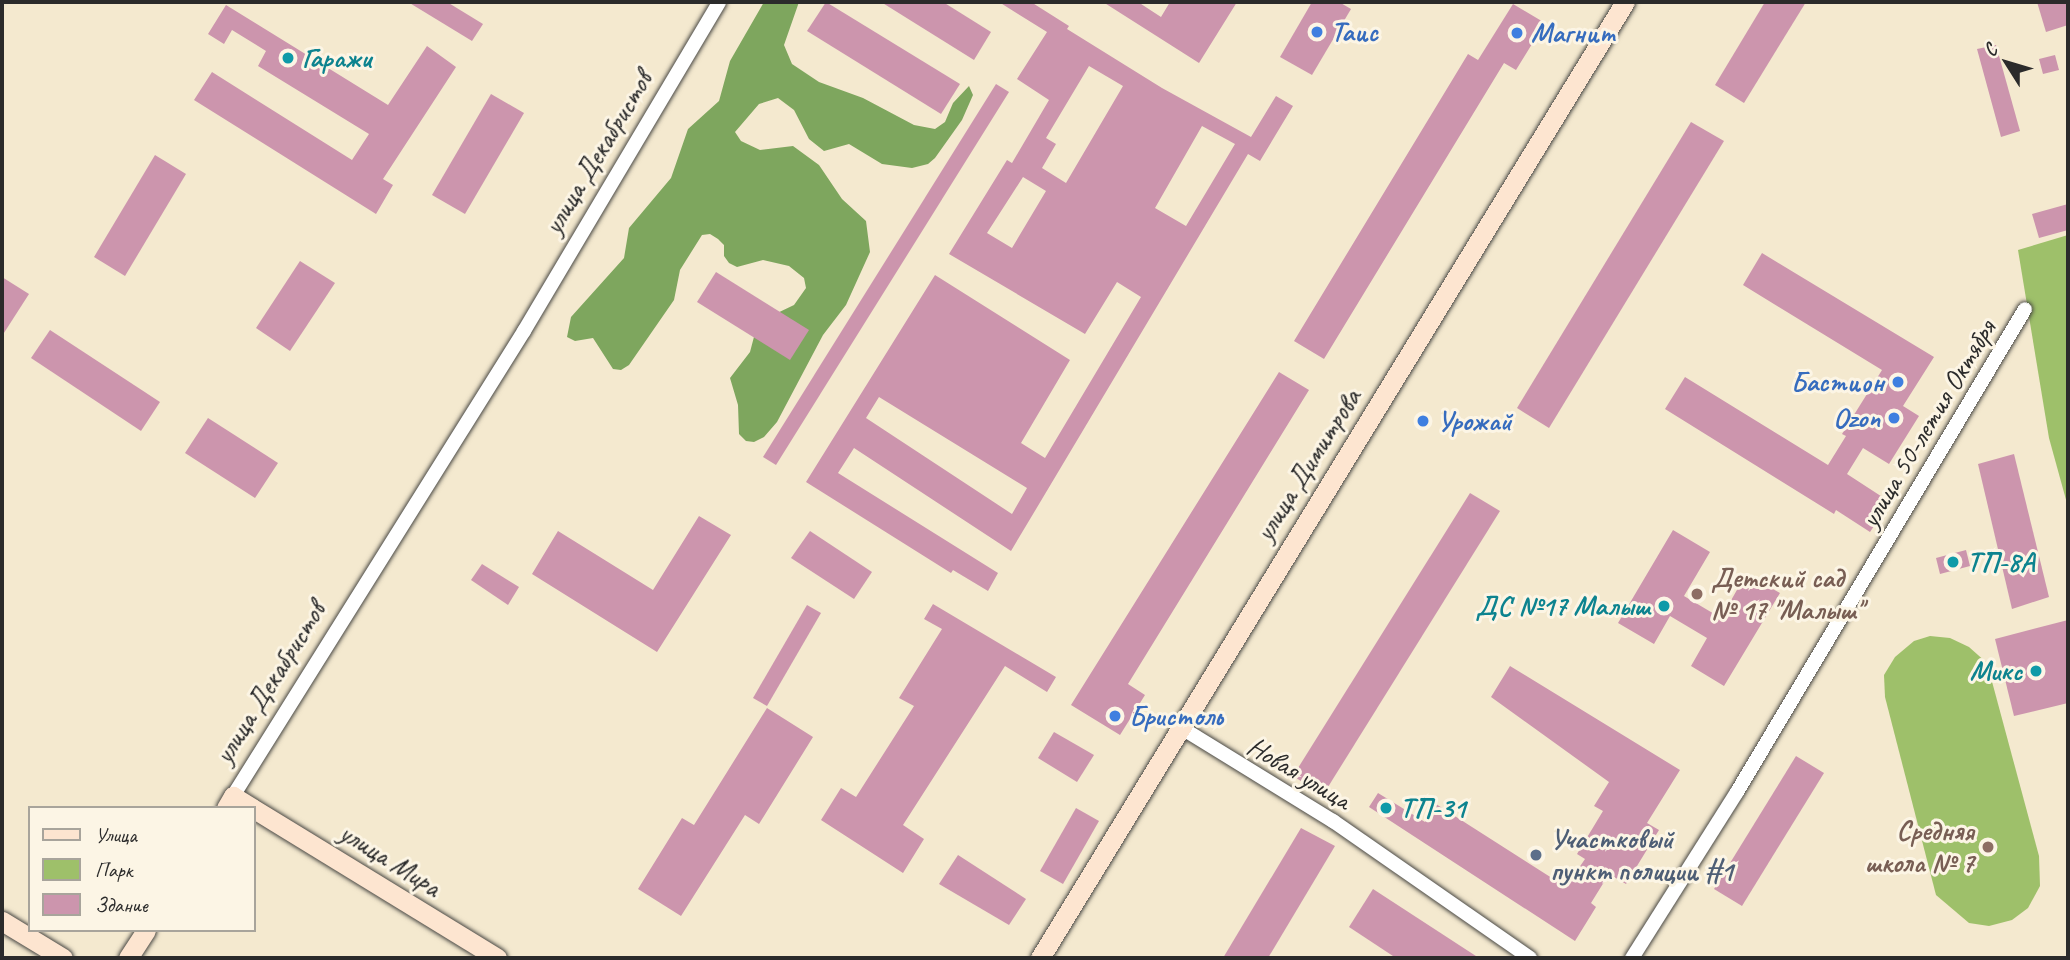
<!DOCTYPE html>
<html>
<head>
<meta charset="utf-8">
<style>
  body { margin:0 }
  #map { position:relative; width:2070px; height:960px; overflow:hidden; background:#f4e9cf; font-family:Caveat,sans-serif }
  div>[style] { position:absolute }
  [style*='--x'] { left:calc(var(--x)*1px); top:calc(var(--y)*1px); width:calc(var(--w)*1px); rotate:calc(var(--a)*1deg) }
  .green>* { inset:0; background:#9ec06a }
  .forest>* { inset:0; background:#7ea65e }
  .building>* { inset:0; background:#cc95ad }
  .roads { filter:drop-shadow(0 0 2px #494844) drop-shadow(0 0 2px #494844) }
  .street>* { height:14px; margin:-7px; padding:0 7px; transform-origin:7px; border-radius:7px; background:#fff }
  .secondary>* { height:19px; margin:-9.5px; padding:0 9.5px; transform-origin:9.5px; border-radius:9.5px; background:#fde5d0 }
  .dots>* { width:19px; height:19px; translate:-50% -50%; box-sizing:border-box; border:4px solid #fcf5e5; border-radius:50% }
  span { translate:-50% -50%; white-space:nowrap; text-align:center; line-height:1.15; -webkit-text-stroke:6px #fcf5e5; paint-order:stroke }
  .shop-label { font-size:28px; color:#366cbe; font-weight:700 }
  .left { translate:0 -50%; text-align:left }
  .right { translate:-100% -50%; text-align:right }
  .culture-label { font-size:28px; color:#0d838f; font-weight:700 }
  .street-label { font-size:28px; color:#2b2b2b }
  .education-label { font-size:28px; color:#785e54; font-weight:700 }
  .service-label { font-size:28px; color:#4e5e75; font-weight:700 }
  .frame { position:absolute; inset:0; border:4px solid #2b2b2b; pointer-events:none }
  .legend { position:absolute; left:28px; top:806px; width:228px; height:126px; box-sizing:border-box; background:#fcf5e5; border:2px solid #a8a49b; margin:0; padding:9px 12px; list-style:none; font-size:21px; color:#2b2b2b }
  .legend li { display:flex; align-items:center; gap:14px; height:35px }
  .legend b { width:35px; border:2px solid #a8a49b }
  .north { position:absolute; left:1972px; top:28px; width:70px; height:70px; -webkit-text-stroke:5px #fcf5e5; paint-order:stroke; rotate:307deg; font-size:19px; font-weight:700; line-height:28px; text-align:center; color:#2b2b2b }
  .north::after { content:''; display:block; margin:auto; width:24px; height:32px; background:#2b2b2b; clip-path:polygon(50% 0,100% 100%,50% 72%,0 100%) }
</style>
</head>
<body>
<div id="map">
  <div class="green">
    <div style="clip-path:polygon(2068px 235px,2068px 507px,2049px 438px,2018px 250px)"></div>
    <div style="clip-path:polygon(1930px 636px,1950px 638px,1969px 647px,1987px 663px,2039px 856px,2040px 886px,2028px 908px,2012px 920px,1989px 926px,1969px 923px,1936px 895px,1885px 697px,1884px 675px,1895px 657px,1914px 641px)"></div>
  </div>
  <div class="forest">
    <div style="clip-path:polygon(764px 2px,799px 2px,784px 45px,792px 64px,819px 82px,863px 98px,914px 125px,935px 129px,945px 122px,953px 103px,969px 86px,973px 95px,962px 120px,935px 158px,928px 164px,912px 168px,882px 164px,849px 144px,824px 151px,809px 139px,794px 110px,778px 98px,759px 104px,735px 132px,741px 141px,760px 150px,793px 146px,819px 165px,842px 199px,866px 221px,870px 252px,846px 305px,823px 335px,777px 422px,764px 437px,754px 442px,746px 441px,739px 434px,738px 405px,730px 378px,750px 352px,755px 333px,771px 316px,794px 305px,806px 288px,804px 278px,789px 266px,763px 260px,737px 267px,729px 263px,724px 256px,724px 245px,718px 239px,710px 234px,702px 235px,680px 270px,674px 300px,629px 365px,621px 370px,613px 369px,593px 338px,575px 341px,567px 337px,571px 317px,624px 258px,629px 228px,671px 178px,688px 129px,719px 101px,730px 61px)"></div>
  </div>
  <div class="building">
    <div style="clip-path:polygon(408px 2px,447px 2px,483px 24px,472px 41px)"></div>
    <div style="clip-path:polygon(826px 2px,960px 84px,941px 114px,807px 31px)"></div>
    <div style="clip-path:polygon(881px 2px,943px 2px,991px 32px,974px 60px)"></div>
    <div style="clip-path:polygon(evenodd,999px 2px,1031px 2px,1069px 26px,1067px 29px,1162px 88px,1251px 137px,1276px 96px,1293px 106px,1260px 161px,1248px 154px,1011px 551px,854px 448px,838px 473px,998px 573px,988px 591px,953px 570px,951px 573px,806px 482px,935px 275px,1070px 360px,1021px 443px,1045px 458px,1141px 297px,1117px 282px,1085px 334px,949px 254px,1007px 160px,1012px 163px,1049px 100px,1017px 79px,1047px 32px,999px 2px,1089px 66px,1123px 86px,1066px 183px,1042px 168px,1056px 144px,1046px 138px,1089px 66px,999px 2px,1202px 126px,1235px 144px,1186px 226px,1155px 208px,1202px 126px,999px 2px,1023px 177px,1046px 191px,1012px 248px,987px 233px,1023px 177px,999px 2px,879px 397px,1027px 488px,1012px 514px,866px 418px,879px 397px)"></div>
    <div style="clip-path:polygon(1103px 2px,1138px 2px,1161px 17px,1170px 2px,1237px 2px,1199px 63px)"></div>
    <div style="clip-path:polygon(1312px 2px,1339px 2px,1351px 9px,1312px 75px,1280px 57px)"></div>
    <div style="clip-path:polygon(1765px 2px,1806px 2px,1744px 103px,1715px 85px)"></div>
    <div style="clip-path:polygon(2037px 2px,2068px 2px,2068px 25px,2046px 32px)"></div>
    <div style="clip-path:polygon(1513px 4px,1545px 23px,1516px 70px,1504px 63px,1324px 359px,1294px 341px,1468px 54px,1478px 60px)"></div>
    <div style="clip-path:polygon(226px 5px,388px 105px,427px 46px,456px 67px,383px 179px,393px 185px,376px 214px,194px 100px,212px 72px,352px 160px,369px 134px,258px 66px,266px 51px,232px 30px,224px 44px,208px 34px)"></div>
    <div style="clip-path:polygon(1996px 45px,2020px 131px,2001px 137px,1977px 49px)"></div>
    <div style="clip-path:polygon(2055px 55px,2059px 70px,2043px 74px,2039px 59px)"></div>
    <div style="clip-path:polygon(996px 84px,1009px 92px,776px 465px,763px 457px)"></div>
    <div style="clip-path:polygon(491px 94px,524px 113px,465px 214px,432px 195px)"></div>
    <div style="clip-path:polygon(1691px 122px,1724px 141px,1549px 428px,1517px 408px)"></div>
    <div style="clip-path:polygon(155px 155px,186px 174px,125px 276px,94px 257px)"></div>
    <div style="clip-path:polygon(2068px 204px,2068px 230px,2039px 238px,2032px 214px)"></div>
    <div style="clip-path:polygon(1762px 253px,1934px 357px,1903px 406px,1919px 416px,1889px 464px,1863px 448px,1847px 474px,1890px 502px,1870px 532px,1836px 510px,1834px 514px,1665px 409px,1685px 377px,1828px 465px,1846px 436px,1842px 434px,1882px 370px,1743px 285px)"></div>
    <div style="clip-path:polygon(300px 261px,335px 283px,290px 351px,256px 328px)"></div>
    <div style="clip-path:polygon(716px 272px,809px 330px,790px 360px,697px 302px)"></div>
    <div style="clip-path:polygon(2px 277px,29px 294px,2px 336px)"></div>
    <div style="clip-path:polygon(50px 330px,160px 402px,141px 431px,31px 358px)"></div>
    <div style="clip-path:polygon(1279px 372px,1309px 390px,1128px 684px,1145px 695px,1120px 735px,1071px 705px)"></div>
    <div style="clip-path:polygon(208px 418px,278px 463px,255px 498px,185px 453px)"></div>
    <div style="clip-path:polygon(2014px 454px,2049px 597px,2012px 609px,1978px 464px)"></div>
    <div style="clip-path:polygon(1470px 493px,1500px 511px,1323px 795px,1293px 776px)"></div>
    <div style="clip-path:polygon(699px 516px,731px 535px,657px 652px,532px 574px,558px 531px,653px 590px)"></div>
    <div style="clip-path:polygon(1673px 530px,1710px 552px,1684px 596px,1721px 618px,1746px 574px,1780px 593px,1724px 686px,1691px 666px,1707px 638px,1670px 616px,1654px 644px,1618px 623px)"></div>
    <div style="clip-path:polygon(810px 531px,872px 572px,854px 599px,791px 558px)"></div>
    <div style="clip-path:polygon(1966px 550px,1970px 566px,1940px 574px,1936px 558px)"></div>
    <div style="clip-path:polygon(482px 564px,519px 587px,508px 605px,471px 580px)"></div>
    <div style="clip-path:polygon(933px 604px,1056px 677px,1047px 692px,1005px 666px,903px 825px,924px 839px,903px 873px,821px 820px,841px 788px,856px 797px,914px 706px,899px 698px,942px 629px,924px 619px)"></div>
    <div style="clip-path:polygon(807px 605px,821px 613px,767px 706px,753px 698px)"></div>
    <div style="clip-path:polygon(2068px 620px,2068px 703px,2014px 716px,1995px 639px)"></div>
    <div style="clip-path:polygon(1510px 666px,1680px 770px,1647px 823px,1659px 830px,1626px 884px,1609px 874px,1591px 903px,1596px 907px,1575px 941px,1369px 807px,1378px 793px,1425px 822px,1436px 804px,1566px 887px,1585px 859px,1577px 854px,1603px 811px,1594px 806px,1609px 782px,1491px 697px)"></div>
    <div style="clip-path:polygon(767px 708px,813px 737px,759px 824px,745px 815px,681px 916px,638px 889px,682px 818px,694px 825px)"></div>
    <div style="clip-path:polygon(1054px 732px,1094px 755px,1077px 782px,1038px 758px)"></div>
    <div style="clip-path:polygon(1796px 756px,1824px 773px,1742px 906px,1714px 889px)"></div>
    <div style="clip-path:polygon(1076px 808px,1099px 821px,1063px 884px,1040px 871px)"></div>
    <div style="clip-path:polygon(1301px 828px,1335px 846px,1268px 958px,1223px 958px)"></div>
    <div style="clip-path:polygon(958px 855px,1026px 899px,1009px 925px,939px 884px)"></div>
    <div style="clip-path:polygon(1373px 889px,1479px 958px,1396px 958px,1349px 927px)"></div>
  </div>
  <div class="roads">
    <div class="street">
      <div style="--x:1180;--y:727;--w:180;--a:31.6"></div>
      <div style="--x:1333;--y:821;--w:240;--a:34.8"></div>
      <div style="--x:233;--y:796;--w:549;--a:-57.96"></div>
      <div style="--x:524;--y:331;--w:382;--a:-59.3"></div>
      <div style="--x:1632;--y:958;--w:196;--a:-57.7"></div>
      <div style="--x:1737;--y:792;--w:562;--a:-59.19"></div>
    </div>
    <div class="secondary">
      <div style="--x:226;--y:808;--w:14;--a:-60"></div>
      <div style="--x:233;--y:796;--w:22;--a:32"></div>
      <div style="--x:254;--y:809;--w:285;--a:31.5"></div>
      <div style="--x:2;--y:921;--w:71;--a:31.2"></div>
      <div style="--x:128;--y:958;--w:33;--a:-57"></div>
      <div style="--x:1040;--y:958;--w:1121;--a:-58.54"></div>
    </div>
  </div>
  <div class="dots">
    <div style="left:1317px;top:32px;background:#3f7fe0"></div>
    <div style="left:1517px;top:33px;background:#3f7fe0"></div>
    <div style="left:288px;top:58px;background:#0f9aa8"></div>
    <div style="left:1898px;top:382px;background:#3f7fe0"></div>
    <div style="left:1894px;top:418px;background:#3f7fe0"></div>
    <div style="left:1423px;top:421px;background:#3f7fe0"></div>
    <div style="left:1953px;top:562px;background:#0f9aa8"></div>
    <div style="left:1697px;top:594px;background:#8d6e63"></div>
    <div style="left:1664px;top:606px;background:#0f9aa8"></div>
    <div style="left:2036px;top:671px;background:#0f9aa8"></div>
    <div style="left:1115px;top:716px;background:#3f7fe0"></div>
    <div style="left:1386px;top:808px;background:#0f9aa8"></div>
    <div style="left:1988px;top:847px;background:#8d6e63"></div>
    <div style="left:1536px;top:855px;background:#5c6f8a"></div>
  </div>
  <div class="shop-label">
    <span class="left" style="left:1331px;top:32px">Таис</span>
    <span class="left" style="left:1531px;top:33px">Магнит</span>
    <span class="right" style="left:1884px;top:382px">Бастион</span>
    <span class="right" style="left:1880px;top:418px">Ozon</span>
    <span class="left" style="left:1437px;top:421px">Урожай</span>
    <span class="left" style="left:1129px;top:716px">Бристоль</span>
  </div>
  <div class="culture-label">
    <span class="left" style="left:302px;top:58px">Гаражи</span>
    <span class="left" style="left:1967px;top:562px">ТП-8А</span>
    <span class="right" style="left:1650px;top:606px">ДС №17 Малыш</span>
    <span class="right" style="left:2022px;top:671px">Микс</span>
    <span class="left" style="left:1400px;top:808px">ТП-31</span>
  </div>
  <div class="street-label">
    <span style="left:598px;top:153px;rotate:-59deg">улица Декабристов</span>
    <span style="left:1928px;top:424px;rotate:-59deg">улица 50-летия Октября</span>
    <span style="left:1308px;top:465px;rotate:-58deg">улица Димитрова</span>
    <span style="left:270px;top:683px;rotate:-58deg">улица Декабристов</span>
    <span style="left:1299px;top:773px;rotate:31deg">Новая улица</span>
    <span style="left:390px;top:860px;rotate:32deg">улица Мира</span>
  </div>
  <div class="education-label">
    <span class="left" style="left:1711px;top:594px">Детский сад<br>№ 17 "Малыш"</span>
    <span class="right" style="left:1974px;top:847px">Средняя<br>школа № 7</span>
  </div>
  <div class="service-label">
    <span class="left" style="left:1550px;top:855px">Участковый<br>пункт полиции #1</span>
  </div>
  <div class="frame"></div>
  <ul class="legend">
  <li><b style="height:9px;background:#fde5d0"></b>Улица</li>
  <li><b style="height:19px;background:#9ec06a"></b>Парк</li>
  <li><b style="height:19px;background:#cc95ad"></b>Здание</li>
  </ul>
  <div class="north">С</div>
</div>
</body>
</html>
